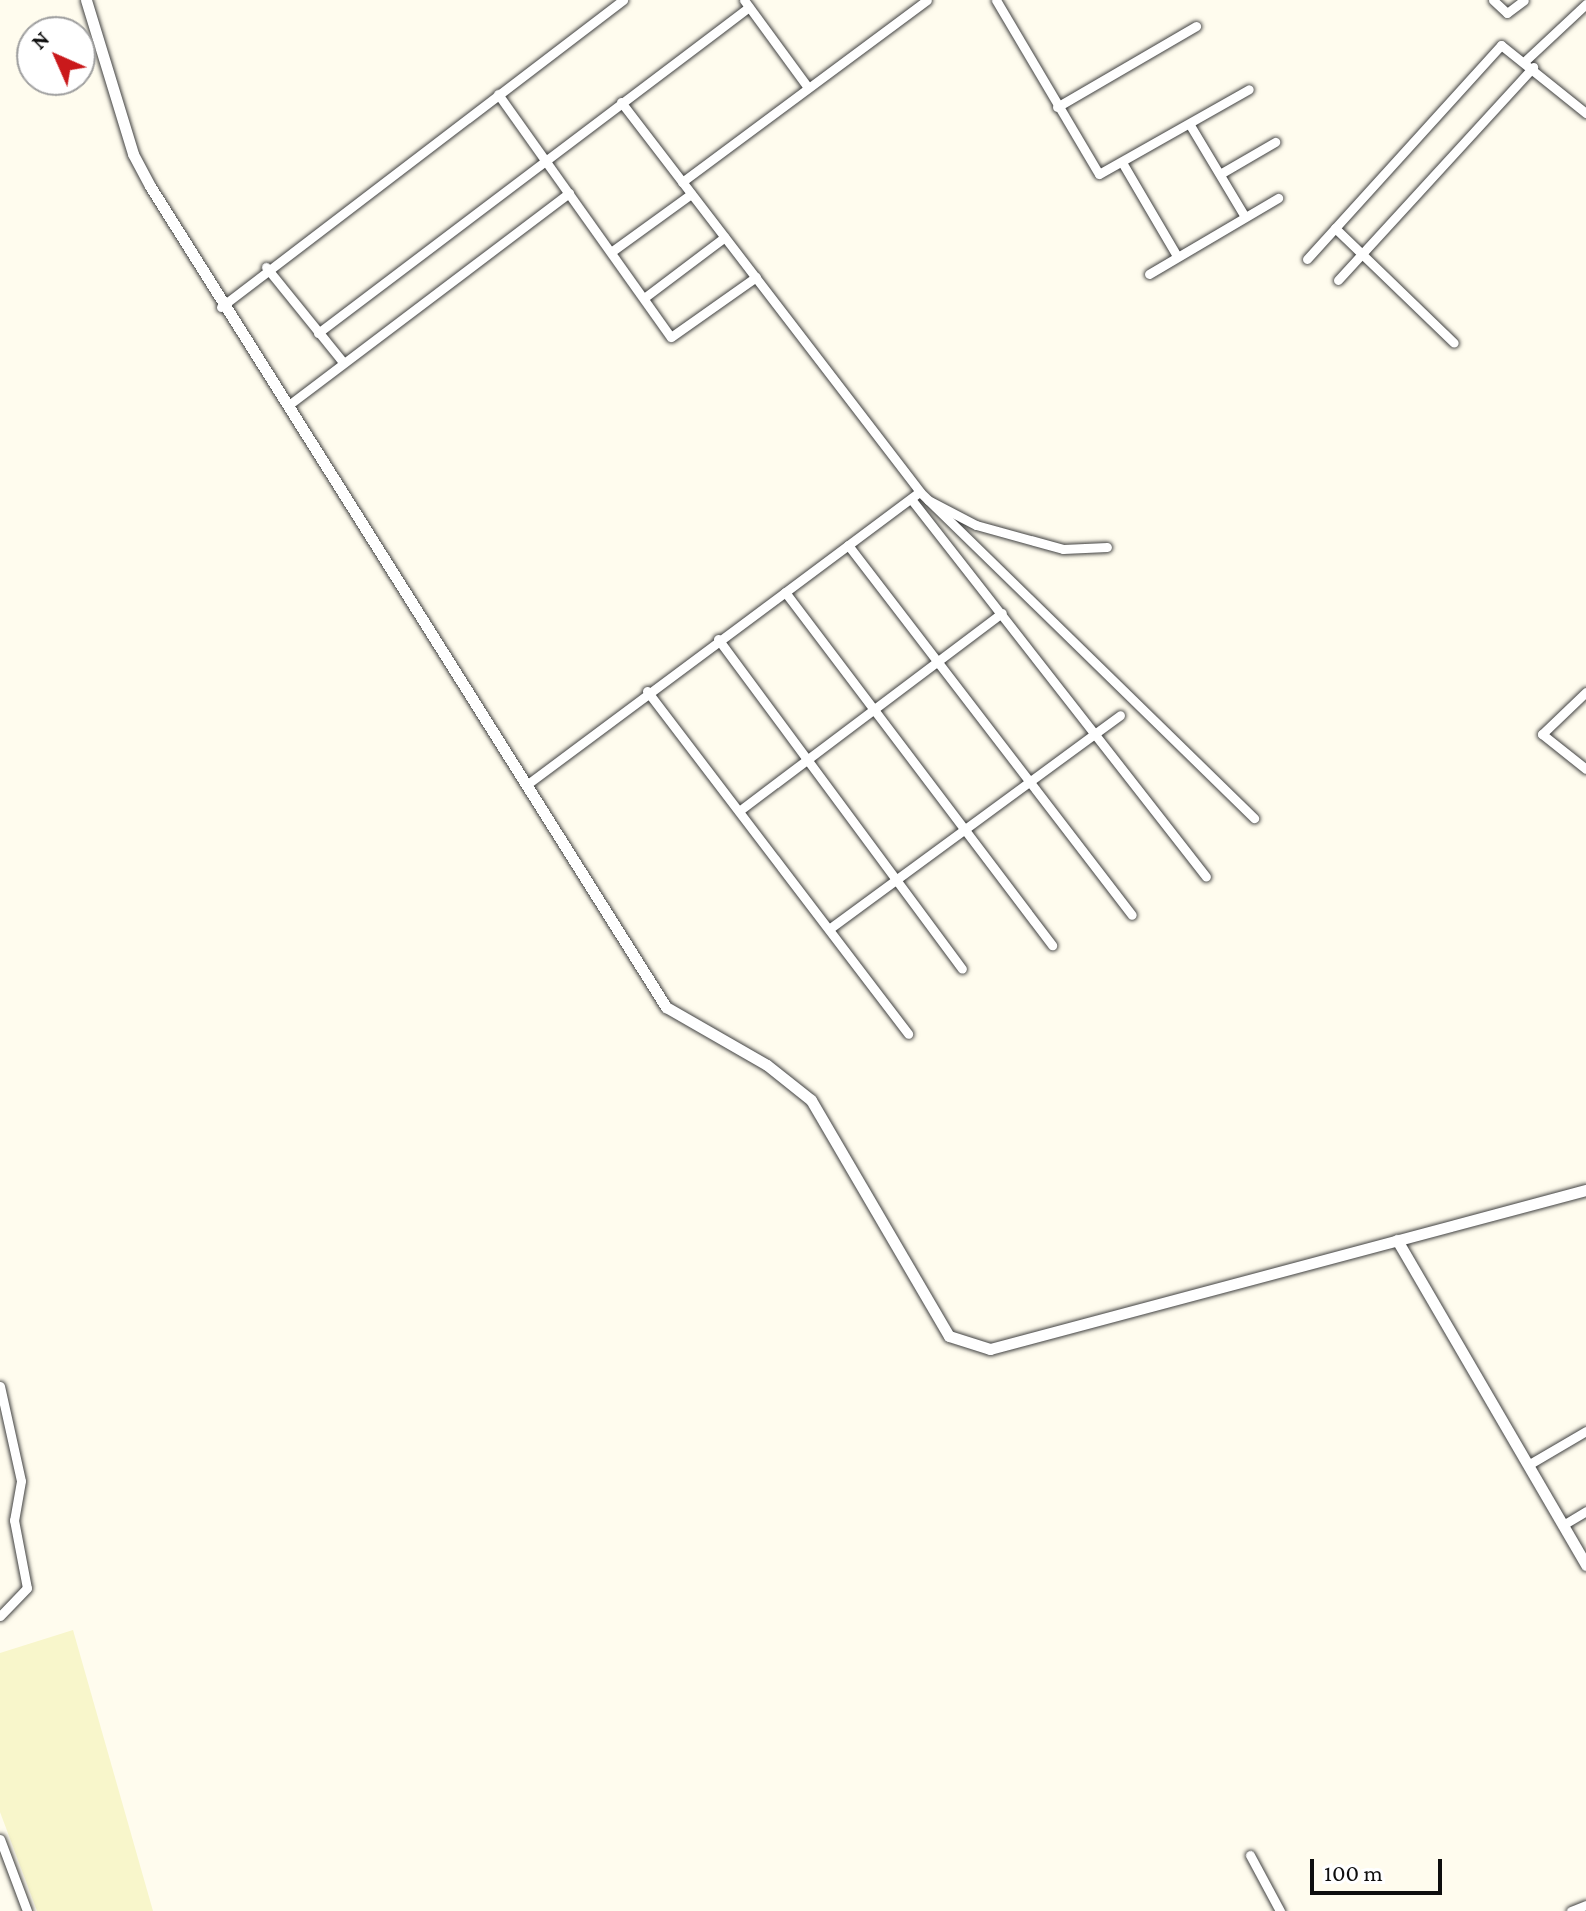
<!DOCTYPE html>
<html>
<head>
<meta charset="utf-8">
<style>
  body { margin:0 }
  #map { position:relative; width:1586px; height:1911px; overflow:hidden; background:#fffcee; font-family:"Crimson Pro",serif }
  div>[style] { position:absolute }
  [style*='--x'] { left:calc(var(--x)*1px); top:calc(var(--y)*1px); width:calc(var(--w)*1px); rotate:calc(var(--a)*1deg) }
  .farmland>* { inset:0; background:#f8f6cb }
  .roads { filter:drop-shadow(0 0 2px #414141) drop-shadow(0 0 2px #414141) }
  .minor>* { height:9px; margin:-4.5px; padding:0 4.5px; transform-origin:4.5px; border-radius:4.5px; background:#fff }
  .tertiary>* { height:11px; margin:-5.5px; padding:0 5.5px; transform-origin:5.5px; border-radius:5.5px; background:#fff }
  span { translate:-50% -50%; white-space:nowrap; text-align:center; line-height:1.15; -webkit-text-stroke:8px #fff; paint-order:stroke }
  .north { position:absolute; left:16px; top:16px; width:80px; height:80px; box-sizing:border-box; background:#fff; border:2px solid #9f9f9f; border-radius:50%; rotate:315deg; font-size:22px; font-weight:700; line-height:32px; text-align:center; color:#0e0e0e }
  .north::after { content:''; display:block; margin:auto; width:28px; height:36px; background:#ca191b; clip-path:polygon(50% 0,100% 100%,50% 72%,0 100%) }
  .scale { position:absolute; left:1310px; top:1859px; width:132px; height:36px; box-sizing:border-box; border:4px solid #0e0e0e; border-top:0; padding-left:10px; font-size:24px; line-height:28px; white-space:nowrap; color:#0e0e0e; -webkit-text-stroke:6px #fff; paint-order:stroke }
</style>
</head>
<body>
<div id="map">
  <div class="farmland">
    <div style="clip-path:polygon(73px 1630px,153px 1911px,37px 1911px,0 1812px,0 1653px)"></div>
  </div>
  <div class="roads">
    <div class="minor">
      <div style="--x:744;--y:0;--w:107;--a:53.8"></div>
      <div style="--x:996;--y:0;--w:202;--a:59.4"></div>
      <div style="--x:1099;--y:174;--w:172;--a:-29.5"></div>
      <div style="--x:1493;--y:0;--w:19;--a:43"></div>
      <div style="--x:1507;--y:13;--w:21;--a:-37"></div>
      <div style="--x:1526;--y:60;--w:82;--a:-43"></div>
      <div style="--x:498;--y:94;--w:298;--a:54.6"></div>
      <div style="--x:671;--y:337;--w:104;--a:-35.2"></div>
      <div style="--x:621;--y:102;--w:491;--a:52.5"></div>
      <div style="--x:920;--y:492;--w:467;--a:44.3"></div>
      <div style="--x:1057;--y:107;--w:161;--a:-30.2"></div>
      <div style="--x:1190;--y:125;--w:107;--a:59.1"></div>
      <div style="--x:1123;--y:164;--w:107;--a:59.6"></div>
      <div style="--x:1220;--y:174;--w:64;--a:-30.2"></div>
      <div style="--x:682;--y:182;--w:305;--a:-36.6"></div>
      <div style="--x:1335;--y:228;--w:165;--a:44"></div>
      <div style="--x:611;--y:252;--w:99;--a:-35.9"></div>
      <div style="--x:1307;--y:259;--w:289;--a:-47.8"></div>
      <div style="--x:1501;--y:45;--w:109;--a:38.7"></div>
      <div style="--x:266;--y:267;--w:122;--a:51"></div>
      <div style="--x:1149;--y:274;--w:150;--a:-30.5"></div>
      <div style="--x:1338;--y:280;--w:289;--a:-47.5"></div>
      <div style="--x:644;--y:298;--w:101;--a:-37"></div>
      <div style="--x:221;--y:307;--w:506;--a:-37.37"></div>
      <div style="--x:318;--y:333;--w:540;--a:-37.1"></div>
      <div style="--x:290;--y:404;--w:350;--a:-37.1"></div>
      <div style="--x:911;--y:499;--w:479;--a:52"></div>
      <div style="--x:928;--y:500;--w:54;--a:27.5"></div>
      <div style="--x:976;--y:525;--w:90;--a:15.4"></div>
      <div style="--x:1063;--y:549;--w:44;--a:-2.6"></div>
      <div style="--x:848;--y:545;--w:466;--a:52.5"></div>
      <div style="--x:785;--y:592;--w:443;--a:52.9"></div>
      <div style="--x:718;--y:639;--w:410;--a:53.5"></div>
      <div style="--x:647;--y:691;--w:431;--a:52.7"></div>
      <div style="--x:1586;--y:692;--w:61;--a:136.3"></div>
      <div style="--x:1542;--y:734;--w:56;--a:38.5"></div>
      <div style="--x:529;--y:783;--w:487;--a:-36.7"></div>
      <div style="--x:739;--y:811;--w:329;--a:-37"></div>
      <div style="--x:829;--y:929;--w:361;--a:-36.3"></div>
      <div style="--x:0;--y:1386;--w:97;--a:77.5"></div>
      <div style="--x:21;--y:1481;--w:40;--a:100"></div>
      <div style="--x:14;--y:1520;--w:69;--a:79.2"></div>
      <div style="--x:27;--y:1588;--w:39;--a:134"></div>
      <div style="--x:1528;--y:1465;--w:67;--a:-30.4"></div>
      <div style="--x:1563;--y:1525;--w:27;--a:-31"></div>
      <div style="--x:0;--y:1839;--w:77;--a:69.4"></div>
      <div style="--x:1250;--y:1855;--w:64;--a:61.8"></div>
      <div style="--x:1571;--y:1911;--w:16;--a:-22"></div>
    </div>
    <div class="tertiary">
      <div style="--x:86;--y:0;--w:161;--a:73"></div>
      <div style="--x:133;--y:154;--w:36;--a:62"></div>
      <div style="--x:150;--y:186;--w:970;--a:57.85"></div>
      <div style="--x:666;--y:1007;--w:116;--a:29.9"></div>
      <div style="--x:767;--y:1065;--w:56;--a:38.5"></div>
      <div style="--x:811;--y:1100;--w:273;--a:59.7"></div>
      <div style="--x:949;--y:1336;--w:43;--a:17.6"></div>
      <div style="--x:990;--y:1349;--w:617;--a:-14.94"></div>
      <div style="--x:1397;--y:1240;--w:376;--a:59.8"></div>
    </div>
  </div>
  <div class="north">N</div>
  <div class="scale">100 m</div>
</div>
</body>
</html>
